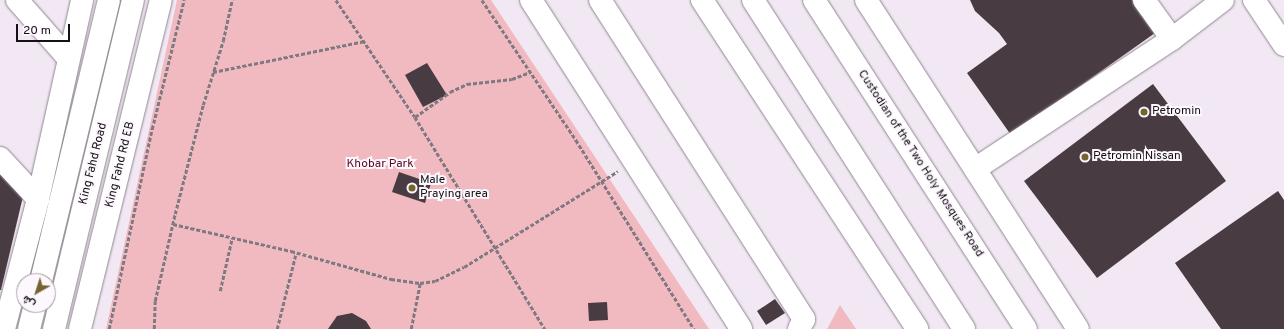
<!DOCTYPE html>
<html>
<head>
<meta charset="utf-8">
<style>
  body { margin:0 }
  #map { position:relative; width:1284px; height:329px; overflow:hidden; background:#f2e8f4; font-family:Overpass,Vazirmatn,sans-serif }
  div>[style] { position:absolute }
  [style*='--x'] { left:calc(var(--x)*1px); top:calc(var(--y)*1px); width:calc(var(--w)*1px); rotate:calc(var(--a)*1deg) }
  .green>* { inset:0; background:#f1bac0 }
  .building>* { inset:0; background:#483c42 }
  .path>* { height:2.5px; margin-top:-1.25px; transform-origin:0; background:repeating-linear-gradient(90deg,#807981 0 4px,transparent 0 6px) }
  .roads { filter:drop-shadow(0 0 1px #8f8692) drop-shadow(0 0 1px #8f8692) }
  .minor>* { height:22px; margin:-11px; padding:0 11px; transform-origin:11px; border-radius:11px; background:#fff }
  .major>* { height:22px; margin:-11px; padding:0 11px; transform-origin:11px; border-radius:11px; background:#fff }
  .highway>* { height:22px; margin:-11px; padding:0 11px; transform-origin:11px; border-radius:11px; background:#fff }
  .dots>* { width:11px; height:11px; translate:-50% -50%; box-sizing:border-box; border:2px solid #fdf7fe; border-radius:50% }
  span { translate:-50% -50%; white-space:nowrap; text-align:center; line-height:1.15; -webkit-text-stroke:4px #fdf7fe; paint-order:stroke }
  .poi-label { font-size:12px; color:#141115 }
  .left { translate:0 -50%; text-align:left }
  .street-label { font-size:12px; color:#141115 }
  .park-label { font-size:12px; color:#570920 }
  .north { position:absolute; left:16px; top:273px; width:40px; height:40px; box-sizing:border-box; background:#fdf7fe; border:1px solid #a09ba1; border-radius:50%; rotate:219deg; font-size:11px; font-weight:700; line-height:16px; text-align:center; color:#141115 }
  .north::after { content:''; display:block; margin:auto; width:14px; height:18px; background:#756331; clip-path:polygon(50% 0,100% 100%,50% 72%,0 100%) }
  .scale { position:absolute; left:16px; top:24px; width:54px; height:18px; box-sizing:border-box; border:2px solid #141115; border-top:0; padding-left:5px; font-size:12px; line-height:14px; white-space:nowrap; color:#141115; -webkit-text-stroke:3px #fdf7fe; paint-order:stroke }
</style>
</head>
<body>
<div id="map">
  <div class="green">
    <div style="clip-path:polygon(177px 0,491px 0,709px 329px,106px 329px)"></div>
    <div style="clip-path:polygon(840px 305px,856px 329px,827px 329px)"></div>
  </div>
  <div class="building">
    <div style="clip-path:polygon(970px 0,1132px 0,1155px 33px,1011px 135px,967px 73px,1007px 44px,999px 33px,975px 11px)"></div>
    <div style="clip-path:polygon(427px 63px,447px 95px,423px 107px,405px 75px)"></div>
    <div style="clip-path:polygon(1153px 84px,1226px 181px,1097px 278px,1024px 181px)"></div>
    <div style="clip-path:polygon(0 162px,25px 188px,1px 290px,0 290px)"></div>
    <div style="clip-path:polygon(399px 172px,431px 183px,425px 203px,392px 192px)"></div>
    <div style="clip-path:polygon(1278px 191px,1284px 200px,1284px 329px,1221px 329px,1175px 263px)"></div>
    <div style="clip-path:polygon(775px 299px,785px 313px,766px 325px,757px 311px)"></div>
    <div style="clip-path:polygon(607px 302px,608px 320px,589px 321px,588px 303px)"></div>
    <div style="clip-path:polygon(352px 313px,366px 321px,371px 329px,328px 329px,337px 316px)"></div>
  </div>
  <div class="path">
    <div style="--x:336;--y:0;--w:141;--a:56"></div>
    <div style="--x:415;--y:117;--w:249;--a:58.5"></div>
    <div style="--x:482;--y:0;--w:169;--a:56.1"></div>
    <div style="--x:576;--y:140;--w:223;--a:58"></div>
    <div style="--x:213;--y:72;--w:155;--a:-11.5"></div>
    <div style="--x:415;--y:117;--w:43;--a:-35.5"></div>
    <div style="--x:450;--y:92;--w:19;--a:-25"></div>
    <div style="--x:467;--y:84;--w:45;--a:-6.3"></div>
    <div style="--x:512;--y:79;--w:19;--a:-21"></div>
    <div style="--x:173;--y:224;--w:121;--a:12.9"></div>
    <div style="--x:291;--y:251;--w:104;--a:15.6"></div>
    <div style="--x:391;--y:279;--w:29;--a:8"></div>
    <div style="--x:420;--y:283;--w:15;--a:-8"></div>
    <div style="--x:435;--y:281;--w:32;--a:-26"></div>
    <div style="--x:464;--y:267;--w:181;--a:-31.9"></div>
    <div style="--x:220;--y:291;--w:54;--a:-77.2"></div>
    <div style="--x:109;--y:329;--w:205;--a:-77.9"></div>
    <div style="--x:152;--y:129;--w:133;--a:-76.1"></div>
    <div style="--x:154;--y:329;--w:28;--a:-88"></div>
    <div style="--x:155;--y:301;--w:89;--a:-77.1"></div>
    <div style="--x:175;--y:214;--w:113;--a:-75.6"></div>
    <div style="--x:203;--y:105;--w:67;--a:-72.6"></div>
    <div style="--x:223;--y:41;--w:42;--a:-77.6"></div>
    <div style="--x:277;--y:329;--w:78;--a:-76"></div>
    <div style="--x:411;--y:329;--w:47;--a:-78.9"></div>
  </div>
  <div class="roads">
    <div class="minor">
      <div style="--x:17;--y:0;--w:77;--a:48.7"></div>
      <div style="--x:531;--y:0;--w:390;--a:57.4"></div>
      <div style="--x:600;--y:0;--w:379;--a:57.4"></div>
      <div style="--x:804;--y:319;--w:11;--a:117"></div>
      <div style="--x:1144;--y:0;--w:48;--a:54.3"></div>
      <div style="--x:1254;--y:0;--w:54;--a:56.3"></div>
      <div style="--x:0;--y:158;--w:56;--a:47.2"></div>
      <div style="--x:975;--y:169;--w:236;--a:-33.4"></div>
      <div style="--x:1172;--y:39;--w:64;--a:-37.4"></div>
    </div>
    <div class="major">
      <div style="--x:702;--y:0;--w:393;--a:56.8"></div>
      <div style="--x:866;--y:0;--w:391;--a:57.2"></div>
      <div style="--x:4;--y:329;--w:134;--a:-75.3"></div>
      <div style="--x:38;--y:199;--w:204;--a:-77.5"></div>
      <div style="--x:80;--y:329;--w:339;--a:-76.2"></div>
    </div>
    <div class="highway">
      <div style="--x:753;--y:0;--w:391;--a:57.3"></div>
      <div style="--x:814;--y:0;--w:391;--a:57.2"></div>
      <div style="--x:41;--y:281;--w:289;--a:-76.4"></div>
      <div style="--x:29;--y:329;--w:25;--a:-76"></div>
      <div style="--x:54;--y:329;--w:338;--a:-76.5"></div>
    </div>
  </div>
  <div class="dots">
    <div style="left:1144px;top:112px;background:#756331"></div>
    <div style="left:1085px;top:157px;background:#756331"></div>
    <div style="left:412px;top:188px;background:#756331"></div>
  </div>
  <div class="poi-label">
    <span class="left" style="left:1152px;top:112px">Petromin</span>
    <span class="left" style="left:1093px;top:157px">Petromin Nissan</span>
    <span class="left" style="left:420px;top:188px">Male<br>Praying area</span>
  </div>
  <div class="street-label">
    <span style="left:94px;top:164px;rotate:-76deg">King Fahd Road</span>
    <span style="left:920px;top:164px;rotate:57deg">Custodian of the Two Holy Mosques Road</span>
    <span style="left:121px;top:165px;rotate:-76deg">King Fahd Rd EB</span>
  </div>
  <div class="park-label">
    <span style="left:380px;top:165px">Khobar Park</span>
  </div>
  <div class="north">ش</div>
  <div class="scale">20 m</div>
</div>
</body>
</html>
